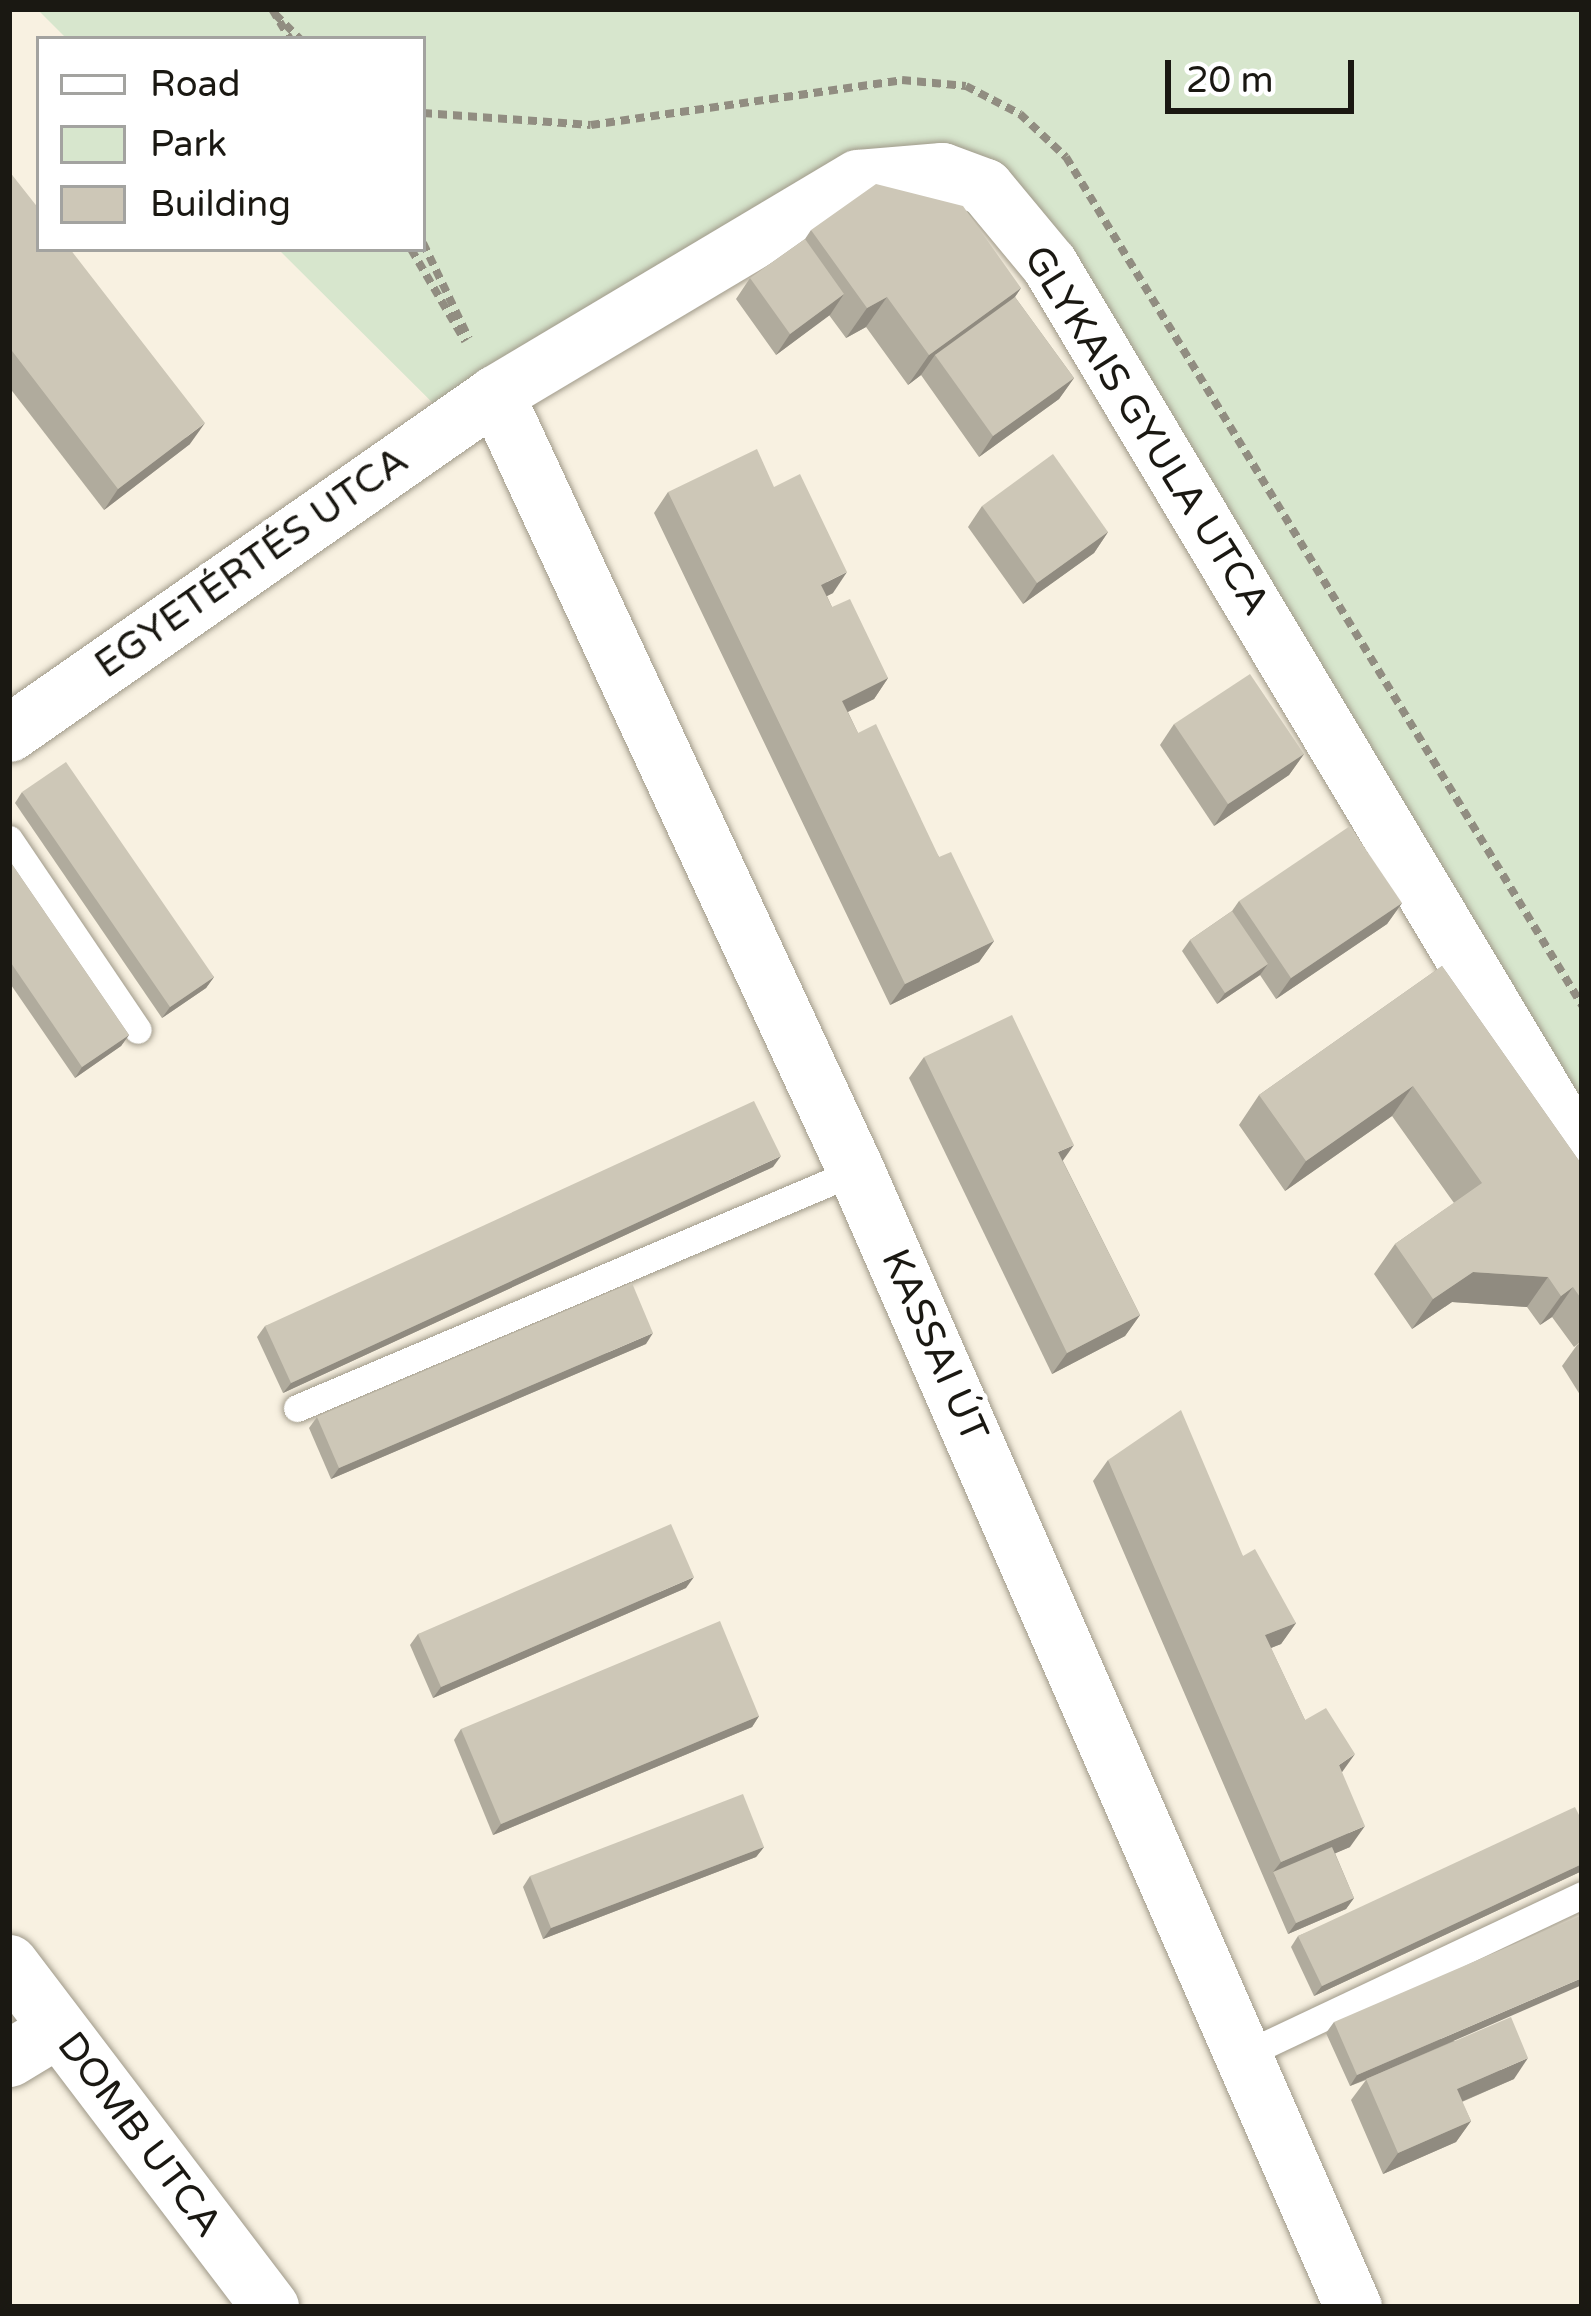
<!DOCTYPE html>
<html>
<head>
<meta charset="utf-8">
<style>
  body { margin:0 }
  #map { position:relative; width:1591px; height:2316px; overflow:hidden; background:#f8f1e1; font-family:"Varela Round",sans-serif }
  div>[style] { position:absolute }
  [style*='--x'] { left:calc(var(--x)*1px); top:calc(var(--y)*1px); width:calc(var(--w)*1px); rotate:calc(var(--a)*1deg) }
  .green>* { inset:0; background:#d7e6cd }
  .path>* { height:8px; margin-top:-4px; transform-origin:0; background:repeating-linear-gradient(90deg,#918d81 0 9px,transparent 0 15px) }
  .roads { filter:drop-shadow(0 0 3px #9f9989) drop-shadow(0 0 3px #9f9989) }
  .lane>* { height:27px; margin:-13.5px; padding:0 13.5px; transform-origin:13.5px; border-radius:13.5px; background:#fff }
  .street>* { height:57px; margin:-28.5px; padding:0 28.5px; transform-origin:28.5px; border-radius:28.5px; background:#fff }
  .wall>* { inset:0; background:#b0ab9d }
  .shaded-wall>* { inset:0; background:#908b80 }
  .building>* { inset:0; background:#cdc7b7 }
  span { translate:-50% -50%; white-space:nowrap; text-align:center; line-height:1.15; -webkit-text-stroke:10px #fff; paint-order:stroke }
  .street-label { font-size:39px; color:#1a1812 }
  .frame { position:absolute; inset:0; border:12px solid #1a1812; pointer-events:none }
  .legend { position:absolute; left:36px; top:36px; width:390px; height:216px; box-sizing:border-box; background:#fff; border:3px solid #a3a3a0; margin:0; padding:15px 21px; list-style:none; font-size:36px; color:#1a1812 }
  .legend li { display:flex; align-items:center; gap:24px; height:60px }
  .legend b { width:60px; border:3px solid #a3a3a0 }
  .scale { position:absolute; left:1165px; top:60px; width:189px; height:54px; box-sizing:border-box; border:6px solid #1a1812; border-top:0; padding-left:15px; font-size:36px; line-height:42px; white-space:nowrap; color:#1a1812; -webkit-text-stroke:9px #fff; paint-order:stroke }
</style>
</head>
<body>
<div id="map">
  <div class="green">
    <div style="clip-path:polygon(37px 9px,1582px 9px,1582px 1187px,1047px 283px,964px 210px,831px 204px,469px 439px,278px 249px,423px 249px,423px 39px,67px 39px)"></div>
  </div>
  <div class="path">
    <div style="--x:272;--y:9;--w:35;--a:59"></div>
    <div style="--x:275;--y:14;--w:35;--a:45"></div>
    <div style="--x:423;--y:113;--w:168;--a:4.1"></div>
    <div style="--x:591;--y:125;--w:314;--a:-8.2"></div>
    <div style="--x:902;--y:80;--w:64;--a:5.4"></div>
    <div style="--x:966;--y:86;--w:61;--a:27.4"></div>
    <div style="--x:1020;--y:114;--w:63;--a:43.1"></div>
    <div style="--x:1066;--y:157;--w:993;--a:58.68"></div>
    <div style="--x:423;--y:243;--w:106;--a:64.4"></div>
    <div style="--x:411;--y:249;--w:107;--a:59.6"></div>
  </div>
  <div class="roads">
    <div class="lane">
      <div style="--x:9;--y:839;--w:230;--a:56"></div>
      <div style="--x:297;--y:1408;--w:607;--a:-22.98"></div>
      <div style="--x:1250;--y:2052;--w:367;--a:-25.3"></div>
    </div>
    <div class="street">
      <div style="--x:495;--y:394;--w:857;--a:65.08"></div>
      <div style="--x:856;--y:1171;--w:1240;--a:66.37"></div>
      <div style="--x:9;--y:733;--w:593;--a:-34.9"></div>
      <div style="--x:495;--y:394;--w:422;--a:-30.8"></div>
      <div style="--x:858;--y:178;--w:84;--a:-4.8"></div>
      <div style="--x:942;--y:171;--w:46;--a:20.4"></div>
      <div style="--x:985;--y:187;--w:100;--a:50.3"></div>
      <div style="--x:1049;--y:264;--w:1039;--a:59.14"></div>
      <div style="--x:9;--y:1963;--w:432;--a:52.8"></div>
      <div style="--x:9;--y:2058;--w:56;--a:-31.1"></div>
    </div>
  </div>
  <div class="wall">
    <div style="clip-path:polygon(9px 171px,190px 444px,104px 510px,9px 387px)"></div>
    <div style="clip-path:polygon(811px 230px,1021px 288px,1015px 297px,1074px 378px,1059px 399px,979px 457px,921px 375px,908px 385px,866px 327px,846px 338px,829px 315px,776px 355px,736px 299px,750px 278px,805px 239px)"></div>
    <div style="clip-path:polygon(774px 487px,833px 593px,827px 596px,832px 607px,888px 678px,874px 699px,848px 712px,858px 733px,994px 941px,979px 962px,890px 1005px,654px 513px,668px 492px)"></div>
    <div style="clip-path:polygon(982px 506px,1108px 532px,1094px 553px,1023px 604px,968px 527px)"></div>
    <div style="clip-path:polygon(1174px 724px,1304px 754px,1289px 775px,1214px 826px,1160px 745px)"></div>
    <div style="clip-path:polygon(22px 792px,214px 977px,206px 988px,162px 1018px,15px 803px)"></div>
    <div style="clip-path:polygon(9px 860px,129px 1035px,121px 1046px,75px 1078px,9px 982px)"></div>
    <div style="clip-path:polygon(1239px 901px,1402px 903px,1387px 924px,1276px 999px,1260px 975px,1217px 1004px,1182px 951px,1190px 940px,1232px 911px)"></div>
    <div style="clip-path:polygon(1442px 966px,1582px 1165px,1582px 1341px,1574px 1347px,1552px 1317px,1540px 1325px,1527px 1307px,1452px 1302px,1412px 1329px,1374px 1274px,1395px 1244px,1454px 1203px,1392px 1116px,1285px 1191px,1239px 1125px,1259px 1095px)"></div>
    <div style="clip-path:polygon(924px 1057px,1063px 1161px,1140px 1315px,1125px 1336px,1052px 1374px,909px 1078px)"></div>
    <div style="clip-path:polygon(773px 1167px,283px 1393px,257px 1337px,265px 1326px)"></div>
    <div style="clip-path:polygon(1582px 1342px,1582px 1398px,1562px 1366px,1577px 1345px)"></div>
    <div style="clip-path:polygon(646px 1344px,331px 1479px,309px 1428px,317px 1417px)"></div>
    <div style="clip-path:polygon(1108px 1460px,1243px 1556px,1296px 1623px,1281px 1644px,1271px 1648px,1305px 1720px,1342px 1773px,1350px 1847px,1335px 1853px,1354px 1898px,1346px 1909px,1288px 1934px,1093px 1481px)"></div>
    <div style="clip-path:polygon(686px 1588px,433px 1698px,410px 1645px,418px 1634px)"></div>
    <div style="clip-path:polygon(759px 1716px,752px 1727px,493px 1835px,454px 1740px,461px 1729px)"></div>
    <div style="clip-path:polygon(1582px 1821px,1582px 1871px,1314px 1996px,1291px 1947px,1298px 1936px)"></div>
    <div style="clip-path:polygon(764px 1847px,756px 1857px,543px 1939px,523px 1887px,530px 1876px)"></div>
    <div style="clip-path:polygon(1334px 2022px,1454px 2041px,1514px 2079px,1462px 2102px,1471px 2121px,1456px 2142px,1383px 2174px,1351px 2100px,1366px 2080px,1350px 2086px,1326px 2033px)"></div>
  </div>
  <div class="shaded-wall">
    <div style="clip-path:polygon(1021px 288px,1000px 318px,935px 355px,921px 375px,908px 385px,929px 355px)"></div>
    <div style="clip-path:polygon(844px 294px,830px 315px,776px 355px,790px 334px)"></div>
    <div style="clip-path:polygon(887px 297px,866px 327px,846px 338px,867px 308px)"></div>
    <div style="clip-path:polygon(1074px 378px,1059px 399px,979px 457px,993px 436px)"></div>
    <div style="clip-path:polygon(205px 423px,190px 444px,104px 510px,118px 489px)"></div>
    <div style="clip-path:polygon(1108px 532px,1094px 553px,1023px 604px,1037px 583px)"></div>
    <div style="clip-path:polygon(847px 572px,833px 593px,807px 606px,821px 585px)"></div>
    <div style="clip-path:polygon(888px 678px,874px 699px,827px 722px,842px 701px)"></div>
    <div style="clip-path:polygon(1304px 754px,1289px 775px,1214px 826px,1228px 804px)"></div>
    <div style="clip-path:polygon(1402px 903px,1387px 924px,1276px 999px,1291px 978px)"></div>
    <div style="clip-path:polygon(994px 941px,979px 962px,890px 1005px,905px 984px)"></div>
    <div style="clip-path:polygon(1268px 964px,1260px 975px,1217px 1004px,1225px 993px)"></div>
    <div style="clip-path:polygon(214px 977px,206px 988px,162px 1018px,170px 1007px)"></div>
    <div style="clip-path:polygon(129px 1035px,121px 1046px,75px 1078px,82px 1067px)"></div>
    <div style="clip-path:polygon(1413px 1086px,1392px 1116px,1285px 1191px,1306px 1161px)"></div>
    <div style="clip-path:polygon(1074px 1145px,1059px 1166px,1058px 1152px)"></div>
    <div style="clip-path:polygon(781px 1156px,773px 1167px,283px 1393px,291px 1383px)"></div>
    <div style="clip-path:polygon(1473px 1272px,1548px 1277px,1527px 1307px,1452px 1302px,1412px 1329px,1433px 1299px)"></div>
    <div style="clip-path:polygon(1573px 1287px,1552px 1317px,1540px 1325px,1561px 1296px)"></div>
    <div style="clip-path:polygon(1140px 1315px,1125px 1336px,1052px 1374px,1067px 1353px)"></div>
    <div style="clip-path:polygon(653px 1333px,646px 1344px,331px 1479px,339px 1468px)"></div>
    <div style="clip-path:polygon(694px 1577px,686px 1588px,433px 1698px,441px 1687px)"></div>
    <div style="clip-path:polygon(1296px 1623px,1281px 1644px,1250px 1656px,1265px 1635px)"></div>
    <div style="clip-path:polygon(759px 1716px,752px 1727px,493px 1835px,501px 1824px)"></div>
    <div style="clip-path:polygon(1355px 1754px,1340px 1775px,1339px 1765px)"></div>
    <div style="clip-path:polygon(1365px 1826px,1350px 1847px,1276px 1879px,1273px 1872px,1281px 1862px)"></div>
    <div style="clip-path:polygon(764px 1847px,756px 1857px,543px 1939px,551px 1928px)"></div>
    <div style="clip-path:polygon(1582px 1864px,1582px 1871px,1314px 1996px,1322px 1986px)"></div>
    <div style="clip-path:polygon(1354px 1898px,1346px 1909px,1288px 1934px,1296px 1923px)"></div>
    <div style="clip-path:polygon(1582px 1978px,1582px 1985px,1350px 2086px,1357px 2075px)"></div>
    <div style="clip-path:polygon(1528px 2058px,1514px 2079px,1442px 2110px,1457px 2089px)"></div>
    <div style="clip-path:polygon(1471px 2121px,1456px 2142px,1383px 2174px,1398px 2153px)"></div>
  </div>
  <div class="building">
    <div style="clip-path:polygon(9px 171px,39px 209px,39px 249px,70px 249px,205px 423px,118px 489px,9px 347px)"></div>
    <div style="clip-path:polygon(876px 184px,963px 206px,1021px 288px,929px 355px,887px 297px,867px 308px,811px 230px)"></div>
    <div style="clip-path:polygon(805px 239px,844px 294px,790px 334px,750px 278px)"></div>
    <div style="clip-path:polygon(1015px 297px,1074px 378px,993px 436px,935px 355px)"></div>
    <div style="clip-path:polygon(757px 449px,774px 487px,800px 474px,847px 572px,821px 585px,832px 607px,850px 599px,888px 678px,842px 701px,858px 733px,876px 724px,939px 857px,951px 852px,994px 941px,905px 984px,668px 492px)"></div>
    <div style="clip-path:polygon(1053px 454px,1108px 532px,1037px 583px,982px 506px)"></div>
    <div style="clip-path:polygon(1250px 674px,1304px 754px,1228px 804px,1174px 724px)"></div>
    <div style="clip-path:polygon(66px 762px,214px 977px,170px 1007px,22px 792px)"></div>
    <div style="clip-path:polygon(1350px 826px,1402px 903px,1291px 978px,1239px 901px)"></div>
    <div style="clip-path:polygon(9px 860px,129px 1035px,82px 1067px,9px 960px)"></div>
    <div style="clip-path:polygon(1232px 911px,1268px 964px,1225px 993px,1190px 940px)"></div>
    <div style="clip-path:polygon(1442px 966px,1582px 1165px,1582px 1300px,1573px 1287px,1561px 1296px,1548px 1277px,1473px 1272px,1433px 1299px,1395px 1244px,1482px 1183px,1413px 1086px,1306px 1161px,1259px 1095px)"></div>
    <div style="clip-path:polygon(1012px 1015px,1074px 1145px,1058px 1152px,1140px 1315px,1067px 1353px,924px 1057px)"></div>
    <div style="clip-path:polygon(754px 1101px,781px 1156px,291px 1383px,265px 1326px)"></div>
    <div style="clip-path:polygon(632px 1283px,653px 1333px,339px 1468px,317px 1417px)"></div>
    <div style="clip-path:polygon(1181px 1410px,1243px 1556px,1255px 1549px,1296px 1623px,1265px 1635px,1305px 1720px,1326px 1708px,1355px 1754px,1339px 1765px,1365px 1826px,1281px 1862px,1108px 1460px)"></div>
    <div style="clip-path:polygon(671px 1524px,694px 1577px,441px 1687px,418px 1634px)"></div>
    <div style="clip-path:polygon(720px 1621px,759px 1716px,501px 1824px,461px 1729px)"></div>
    <div style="clip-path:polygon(743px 1794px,764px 1847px,551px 1928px,530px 1876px)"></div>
    <div style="clip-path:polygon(1575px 1807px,1582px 1821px,1582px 1864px,1322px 1986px,1298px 1936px)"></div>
    <div style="clip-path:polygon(1332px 1847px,1354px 1898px,1296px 1923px,1273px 1872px)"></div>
    <div style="clip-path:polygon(1582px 1915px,1582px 1978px,1357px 2075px,1334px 2022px)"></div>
    <div style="clip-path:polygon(1511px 2017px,1528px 2058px,1457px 2089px,1471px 2121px,1398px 2153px,1366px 2079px)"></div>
  </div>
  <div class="street-label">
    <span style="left:1146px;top:431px;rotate:58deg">GLYKAIS GYULA UTCA</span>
    <span style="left:252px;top:563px;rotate:-35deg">EGYETÉRTÉS UTCA</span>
    <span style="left:934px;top:1346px;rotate:66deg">KASSAI ÚT</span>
    <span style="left:139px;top:2135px;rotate:53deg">DOMB UTCA</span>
  </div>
  <div class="frame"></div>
  <ul class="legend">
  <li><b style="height:15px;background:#fff"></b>Road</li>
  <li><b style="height:33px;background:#d7e6cd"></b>Park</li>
  <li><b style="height:33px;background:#cdc7b7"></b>Building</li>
  </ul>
  <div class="scale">20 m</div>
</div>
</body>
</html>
